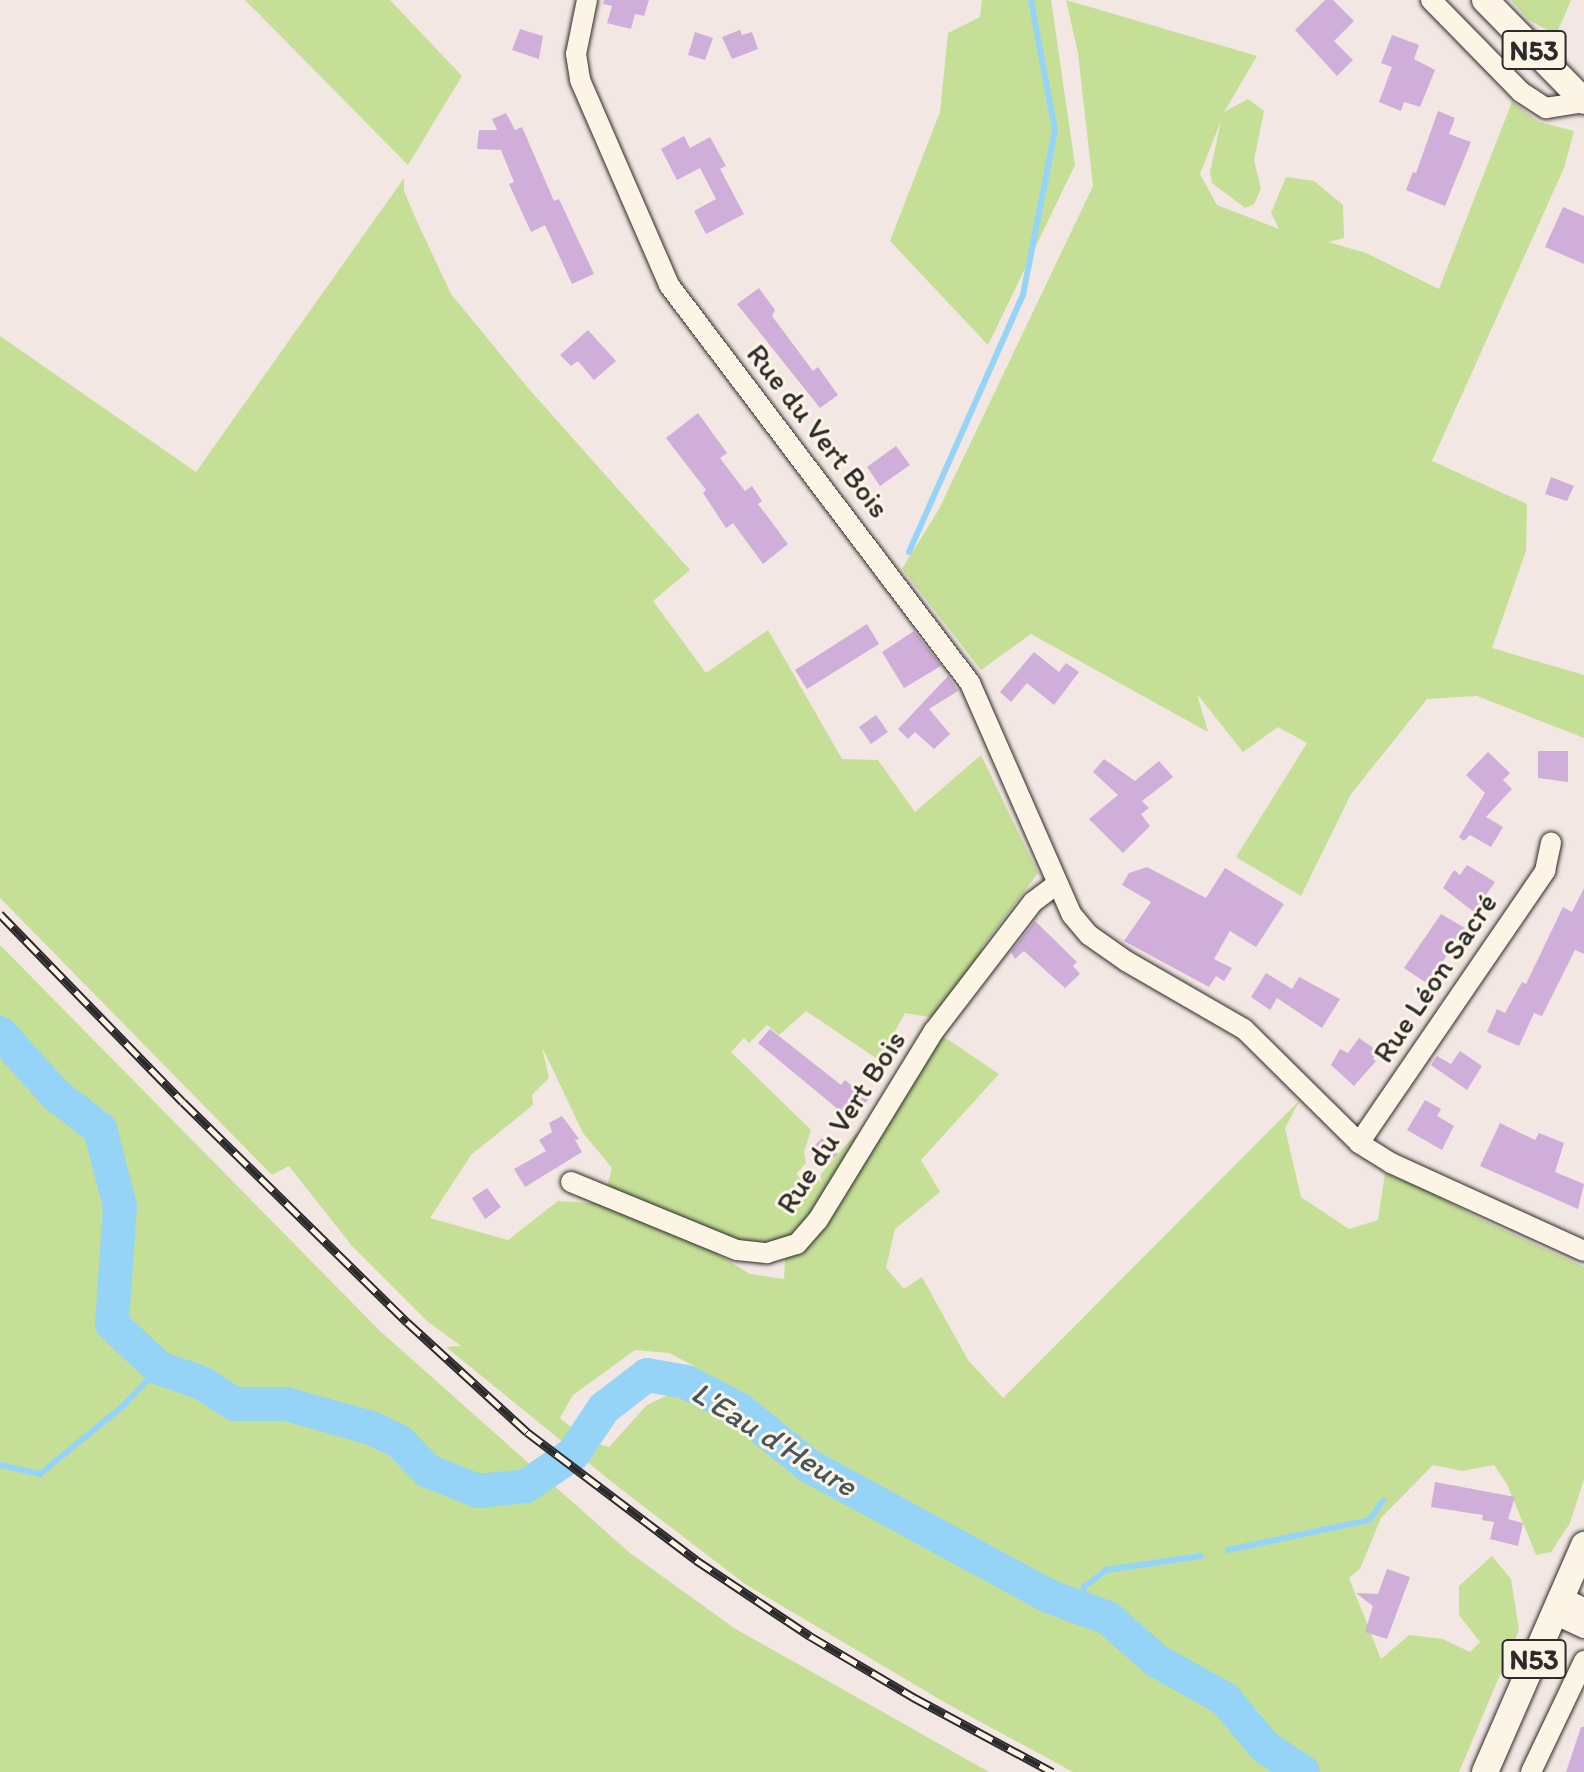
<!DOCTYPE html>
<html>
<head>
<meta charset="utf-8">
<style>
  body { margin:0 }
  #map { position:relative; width:1584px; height:1772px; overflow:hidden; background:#f3e7e3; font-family:Itim,sans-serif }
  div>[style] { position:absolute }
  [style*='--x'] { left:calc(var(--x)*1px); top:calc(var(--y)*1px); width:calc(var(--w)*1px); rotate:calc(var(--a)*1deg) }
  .green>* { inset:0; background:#c5df96 }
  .stream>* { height:6px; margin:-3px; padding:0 3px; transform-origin:3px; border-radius:3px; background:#96d4f7 }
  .river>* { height:34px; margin:-17px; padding:0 17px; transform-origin:17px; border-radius:17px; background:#96d4f7 }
  .building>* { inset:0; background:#cfaeda }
  .roads { filter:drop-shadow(0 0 2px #2b2b2b) drop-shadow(0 0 2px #2b2b2b) }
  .minor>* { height:20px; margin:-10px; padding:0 10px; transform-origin:10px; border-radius:10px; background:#fcf5e5 }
  .major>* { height:26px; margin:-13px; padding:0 13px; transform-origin:13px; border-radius:13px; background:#fcf5e5 }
  .rail>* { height:9px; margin-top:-4.5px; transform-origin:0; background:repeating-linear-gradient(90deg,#fcf5e5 0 18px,#2b2b2b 0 36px); box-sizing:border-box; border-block:2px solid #2b2b2b }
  span { translate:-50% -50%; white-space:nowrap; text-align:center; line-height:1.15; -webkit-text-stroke:6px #fcf5e5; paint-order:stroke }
  .shield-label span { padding:2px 6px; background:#fcf5e5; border:2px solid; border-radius:6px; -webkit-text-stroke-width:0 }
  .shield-label { font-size:28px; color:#2b2b2b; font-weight:700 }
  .street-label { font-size:30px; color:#2b2b2b }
  .water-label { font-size:32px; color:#46555e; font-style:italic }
</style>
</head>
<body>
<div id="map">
  <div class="green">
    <div style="clip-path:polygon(245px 0,390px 0,462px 76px,408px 165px)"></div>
    <div style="clip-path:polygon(982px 0,1051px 0,1075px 165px,988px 345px,890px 241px,940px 112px,948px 33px,980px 17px)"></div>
    <div style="clip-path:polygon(1066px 0,1257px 56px,1224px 112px,1248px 99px,1264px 111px,1254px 160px,1261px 189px,1254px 204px,1245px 208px,1212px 183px,1210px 172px,1221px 121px,1200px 174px,1217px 205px,1279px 229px,1271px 213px,1286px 177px,1314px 181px,1343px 205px,1344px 238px,1328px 242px,1366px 253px,1439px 289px,1512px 102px,1539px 122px,1574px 131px,1564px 168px,1432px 461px,1527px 504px,1526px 551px,1492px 648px,1584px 675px,1584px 738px,1477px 696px,1427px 699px,1351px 794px,1301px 896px,1236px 857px,1307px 743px,1278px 727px,1243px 752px,1197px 694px,1208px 732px,1031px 634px,981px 670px,902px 569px,939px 509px,1093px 186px,1078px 53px)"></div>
    <div style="clip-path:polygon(1511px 0,1571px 0,1556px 35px,1529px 20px)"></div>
    <div style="clip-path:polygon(evenodd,404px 178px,404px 191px,416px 219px,451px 294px,528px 388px,690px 570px,653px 601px,706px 673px,768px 630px,842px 759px,878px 760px,915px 812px,981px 755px,1038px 873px,982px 947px,981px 958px,941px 1019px,905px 1013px,879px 1060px,806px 1011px,779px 1035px,767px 1025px,749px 1043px,744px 1038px,731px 1052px,811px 1130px,804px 1152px,806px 1163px,796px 1174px,804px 1181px,815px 1173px,821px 1183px,821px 1174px,857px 1132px,858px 1145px,940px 1034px,999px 1074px,921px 1160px,940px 1192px,895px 1229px,886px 1268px,904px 1289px,922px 1277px,968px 1360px,1003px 1398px,1300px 1100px,1285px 1128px,1301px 1197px,1349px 1229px,1378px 1220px,1385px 1173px,1427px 1190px,1478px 1218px,1584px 1267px,1584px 1479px,1570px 1523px,1551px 1552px,1536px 1555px,1507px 1484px,1494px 1465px,1462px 1471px,1433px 1465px,1381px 1518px,1360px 1569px,1349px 1578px,1381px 1659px,1409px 1635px,1443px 1639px,1470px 1652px,1480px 1642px,1459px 1615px,1459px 1586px,1492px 1556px,1511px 1579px,1519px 1630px,1459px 1772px,1073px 1772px,944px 1702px,745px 1584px,617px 1486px,446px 1347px,461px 1346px,427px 1321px,352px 1246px,289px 1166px,272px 1175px,0 898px,0 336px,196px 472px,404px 178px,542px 1047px,583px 1133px,612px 1168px,607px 1187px,764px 1263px,785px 1257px,784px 1279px,750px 1274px,696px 1241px,608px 1204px,558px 1201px,508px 1240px,430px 1218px,471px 1155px,533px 1105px,532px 1095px,549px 1078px,542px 1047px,404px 178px,635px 1350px,669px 1353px,694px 1366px,683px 1388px,647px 1405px,609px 1447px,587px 1441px,560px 1418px,573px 1395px,635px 1350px)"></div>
    <div style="clip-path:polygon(0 945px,380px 1331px,630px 1553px,734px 1628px,989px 1772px,0 1772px)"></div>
  </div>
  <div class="stream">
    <div style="--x:909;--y:552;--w:281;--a:-66.1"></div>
    <div style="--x:1023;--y:295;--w:167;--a:-79"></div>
    <div style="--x:1055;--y:131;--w:133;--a:-100.4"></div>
    <div style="--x:0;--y:1465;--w:41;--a:12.7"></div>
    <div style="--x:40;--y:1474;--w:109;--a:-39.4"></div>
    <div style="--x:124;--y:1405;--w:51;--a:-46.6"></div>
    <div style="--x:1228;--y:1550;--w:144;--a:-12"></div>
    <div style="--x:1369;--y:1520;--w:24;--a:-54"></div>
    <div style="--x:1079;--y:1607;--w:21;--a:-76"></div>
    <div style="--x:1084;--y:1587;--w:28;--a:-38"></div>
    <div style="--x:1106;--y:1570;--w:96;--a:-8.4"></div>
  </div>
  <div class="river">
    <div style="--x:0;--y:1033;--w:84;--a:47.9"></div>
    <div style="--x:56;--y:1095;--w:56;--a:37.7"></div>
    <div style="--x:100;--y:1129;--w:80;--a:75.4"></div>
    <div style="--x:120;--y:1206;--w:118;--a:93.9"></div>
    <div style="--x:112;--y:1324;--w:64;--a:43.1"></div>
    <div style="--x:159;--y:1368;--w:46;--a:19.2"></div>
    <div style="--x:202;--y:1383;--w:38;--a:33"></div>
    <div style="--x:234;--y:1404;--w:52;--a:0"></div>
    <div style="--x:286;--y:1404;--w:88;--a:15.8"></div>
    <div style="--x:371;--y:1428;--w:31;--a:25"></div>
    <div style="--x:399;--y:1441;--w:42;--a:46"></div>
    <div style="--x:428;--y:1471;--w:54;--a:21.8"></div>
    <div style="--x:478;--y:1491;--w:48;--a:-5.9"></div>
    <div style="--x:526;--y:1486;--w:57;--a:-34.2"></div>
    <div style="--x:573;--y:1454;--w:55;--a:-56"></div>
    <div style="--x:604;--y:1408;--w:54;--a:-37.5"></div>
    <div style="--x:647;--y:1375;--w:40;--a:10"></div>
    <div style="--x:686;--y:1382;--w:59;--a:27"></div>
    <div style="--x:739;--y:1409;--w:90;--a:39.2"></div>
    <div style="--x:809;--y:1466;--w:272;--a:28.5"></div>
    <div style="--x:1048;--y:1596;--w:64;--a:20.1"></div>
    <div style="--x:1108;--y:1618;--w:65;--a:41.3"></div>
    <div style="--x:1157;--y:1661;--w:78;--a:29.2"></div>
    <div style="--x:1225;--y:1699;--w:62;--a:50.2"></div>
    <div style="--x:1265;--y:1747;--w:45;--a:33.3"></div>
  </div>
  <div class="building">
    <div style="clip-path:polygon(604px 0,649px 0,644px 16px,635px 14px,631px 29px,607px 23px,612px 6px,603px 4px)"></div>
    <div style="clip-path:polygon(1325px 0,1333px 0,1354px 21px,1334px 41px,1353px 60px,1337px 76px,1295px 30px)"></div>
    <div style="clip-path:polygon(520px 29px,543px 36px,539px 59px,512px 50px)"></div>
    <div style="clip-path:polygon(740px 30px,742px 35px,752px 32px,758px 49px,732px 59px,722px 37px)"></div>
    <div style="clip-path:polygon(695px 32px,713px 38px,705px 60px,688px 55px)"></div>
    <div style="clip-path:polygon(1392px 35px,1419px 45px,1414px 59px,1435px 70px,1420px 107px,1404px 102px,1401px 111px,1379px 102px,1392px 67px,1381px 63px)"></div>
    <div style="clip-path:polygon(1438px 111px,1455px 118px,1449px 134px,1471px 142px,1445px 206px,1406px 190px,1413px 172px,1416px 173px)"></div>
    <div style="clip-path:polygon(506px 113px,515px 130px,522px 127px,554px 201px,559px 199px,594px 274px,572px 284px,545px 225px,531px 232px,509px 184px,514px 182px,501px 150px,477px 149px,479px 130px,497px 130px,492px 119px)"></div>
    <div style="clip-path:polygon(684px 136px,690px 148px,710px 137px,726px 166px,720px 169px,744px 214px,706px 234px,694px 211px,716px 199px,700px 168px,677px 180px,661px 149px)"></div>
    <div style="clip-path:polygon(1563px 207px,1584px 216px,1584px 264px,1545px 247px)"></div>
    <div style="clip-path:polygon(759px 288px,775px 310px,772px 316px,813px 371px,818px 367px,838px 395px,820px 408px,737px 304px)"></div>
    <div style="clip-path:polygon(588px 330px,616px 361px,594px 380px,578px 361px,571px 366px,560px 355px)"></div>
    <div style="clip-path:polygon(698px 413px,727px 453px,720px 458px,745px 491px,752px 486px,762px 501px,758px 504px,788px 544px,763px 564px,733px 523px,726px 528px,703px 493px,706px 490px,666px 438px)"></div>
    <div style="clip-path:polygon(896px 446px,910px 465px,880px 486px,867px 467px)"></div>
    <div style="clip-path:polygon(1551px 477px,1574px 486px,1567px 501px,1545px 494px)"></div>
    <div style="clip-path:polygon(867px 624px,879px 644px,807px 689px,795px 670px)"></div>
    <div style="clip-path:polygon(914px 631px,941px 666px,904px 688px,882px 652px)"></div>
    <div style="clip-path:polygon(1034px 652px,1059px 672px,1066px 663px,1079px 672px,1054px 705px,1027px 683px,1011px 702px,1000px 692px)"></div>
    <div style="clip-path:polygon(948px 676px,958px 691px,929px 709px,950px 734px,934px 749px,915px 732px,908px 739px,898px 729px)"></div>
    <div style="clip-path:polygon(876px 715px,888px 732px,871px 744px,859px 727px)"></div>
    <div style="clip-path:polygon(1538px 751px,1568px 751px,1568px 782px,1538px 778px)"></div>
    <div style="clip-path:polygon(1488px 752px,1510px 773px,1503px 780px,1512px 789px,1486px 817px,1503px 827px,1491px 847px,1470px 835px,1464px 841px,1459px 837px,1485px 793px,1466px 775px)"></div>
    <div style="clip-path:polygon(1104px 759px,1135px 781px,1159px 761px,1173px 777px,1142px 801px,1149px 808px,1141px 814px,1150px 826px,1123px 853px,1089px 819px,1118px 795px,1093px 772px)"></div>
    <div style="clip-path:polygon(1467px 865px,1495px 882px,1474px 912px,1443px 888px,1454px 870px,1460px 875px)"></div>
    <div style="clip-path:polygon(1147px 867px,1206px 898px,1225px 868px,1284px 904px,1256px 947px,1230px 931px,1214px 959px,1232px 968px,1224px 981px,1216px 976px,1209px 987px,1124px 941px,1151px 902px,1122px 885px,1129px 873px)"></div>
    <div style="clip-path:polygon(1584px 888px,1584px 954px,1575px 950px,1542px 1016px,1534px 1013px,1519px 1046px,1487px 1032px,1497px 1009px,1505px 1013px,1522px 982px,1526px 984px,1563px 907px,1572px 912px)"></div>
    <div style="clip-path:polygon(1441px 914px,1465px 928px,1428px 984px,1404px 968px)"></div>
    <div style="clip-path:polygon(1035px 921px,1077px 962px,1073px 966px,1080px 974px,1065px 988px,1024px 951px,1015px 959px,1011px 952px)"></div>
    <div style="clip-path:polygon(1266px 973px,1292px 989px,1299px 977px,1340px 999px,1322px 1028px,1277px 998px,1270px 1010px,1251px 997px)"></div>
    <div style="clip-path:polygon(770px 1029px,841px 1085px,845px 1080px,868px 1100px,851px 1120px,758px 1043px)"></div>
    <div style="clip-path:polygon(1359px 1038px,1378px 1051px,1373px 1059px,1376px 1061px,1354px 1086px,1331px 1065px,1340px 1049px,1348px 1053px)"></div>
    <div style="clip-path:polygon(1460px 1051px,1482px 1066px,1467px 1090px,1431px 1065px,1437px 1056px,1451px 1064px)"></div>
    <div style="clip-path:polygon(1425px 1100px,1441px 1109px,1437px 1116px,1454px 1126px,1442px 1150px,1407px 1130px)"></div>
    <div style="clip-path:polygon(562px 1116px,579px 1139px,575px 1140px,582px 1152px,525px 1187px,514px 1169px,546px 1151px,539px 1140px,552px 1132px,549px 1123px)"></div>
    <div style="clip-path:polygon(1500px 1123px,1535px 1140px,1539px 1133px,1564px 1143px,1555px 1172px,1584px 1184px,1578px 1209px,1480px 1166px)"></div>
    <div style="clip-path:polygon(822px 1138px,838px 1154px,824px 1167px,809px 1151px)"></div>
    <div style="clip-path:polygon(487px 1188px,501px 1207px,485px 1219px,472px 1198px)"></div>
    <div style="clip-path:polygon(1435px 1482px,1515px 1497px,1508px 1519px,1523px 1523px,1518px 1546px,1490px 1539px,1494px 1522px,1482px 1520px,1483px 1515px,1431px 1507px)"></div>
    <div style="clip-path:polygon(1387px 1569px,1410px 1577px,1387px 1639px,1365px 1632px,1373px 1606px,1356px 1593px,1378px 1594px)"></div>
    <div style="clip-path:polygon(1581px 1727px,1584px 1727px,1584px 1772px,1566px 1772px)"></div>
  </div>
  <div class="roads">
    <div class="minor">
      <div style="--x:587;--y:0;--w:55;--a:101.5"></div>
      <div style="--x:576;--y:54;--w:26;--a:81"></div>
      <div style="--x:580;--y:80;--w:223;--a:66.5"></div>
      <div style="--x:669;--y:285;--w:499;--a:52.9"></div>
      <div style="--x:970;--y:683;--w:253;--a:66.3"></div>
      <div style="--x:1072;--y:915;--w:26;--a:50"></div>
      <div style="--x:1089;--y:935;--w:45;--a:35.1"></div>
      <div style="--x:1126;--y:961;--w:136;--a:30"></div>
      <div style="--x:1244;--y:1029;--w:162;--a:44.7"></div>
      <div style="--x:1359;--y:1143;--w:38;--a:32"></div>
      <div style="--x:1391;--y:1163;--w:212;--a:24.5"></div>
      <div style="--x:1431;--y:0;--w:129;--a:45.6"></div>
      <div style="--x:1521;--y:92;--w:30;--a:33"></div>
      <div style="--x:1546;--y:108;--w:38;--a:-9"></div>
      <div style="--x:1359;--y:1143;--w:330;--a:-55.6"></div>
      <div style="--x:1545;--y:871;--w:29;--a:-78"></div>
      <div style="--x:571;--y:1182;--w:179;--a:22.3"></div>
      <div style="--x:737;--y:1250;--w:30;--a:6"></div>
      <div style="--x:767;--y:1253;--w:31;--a:-17"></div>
      <div style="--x:797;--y:1244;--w:32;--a:-49"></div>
      <div style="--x:818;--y:1220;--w:222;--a:-58.5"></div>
      <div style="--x:934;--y:1031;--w:163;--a:-52.5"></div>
      <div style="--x:1033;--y:902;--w:30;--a:-37"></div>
      <div style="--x:1561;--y:1597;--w:25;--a:26"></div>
      <div style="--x:1554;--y:1614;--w:33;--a:25"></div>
      <div style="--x:1531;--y:1772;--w:123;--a:-64.5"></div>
    </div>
    <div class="major">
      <div style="--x:1485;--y:0;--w:141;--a:45.6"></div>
      <div style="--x:1485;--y:1772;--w:248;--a:-66.4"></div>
    </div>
  </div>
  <div class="rail">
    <div style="--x:0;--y:914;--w:262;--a:45.8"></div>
    <div style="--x:183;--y:1102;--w:314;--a:44.5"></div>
    <div style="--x:407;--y:1322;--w:163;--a:42.5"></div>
    <div style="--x:527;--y:1432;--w:212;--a:37.1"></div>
    <div style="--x:696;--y:1560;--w:137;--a:33.7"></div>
    <div style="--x:810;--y:1636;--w:120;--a:30.6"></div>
    <div style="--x:913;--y:1697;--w:158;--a:28.3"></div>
  </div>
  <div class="shield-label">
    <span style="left:1534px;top:50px">N53</span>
    <span style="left:1534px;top:1659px">N53</span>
  </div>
  <div class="street-label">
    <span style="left:818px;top:431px;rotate:52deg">Rue du Vert Bois</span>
    <span style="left:1435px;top:978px;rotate:-56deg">Rue Léon Sacré</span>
    <span style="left:841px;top:1122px;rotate:-57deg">Rue du Vert Bois</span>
  </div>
  <div class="water-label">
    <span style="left:774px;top:1439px;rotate:32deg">L'Eau d'Heure</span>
  </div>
</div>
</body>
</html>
